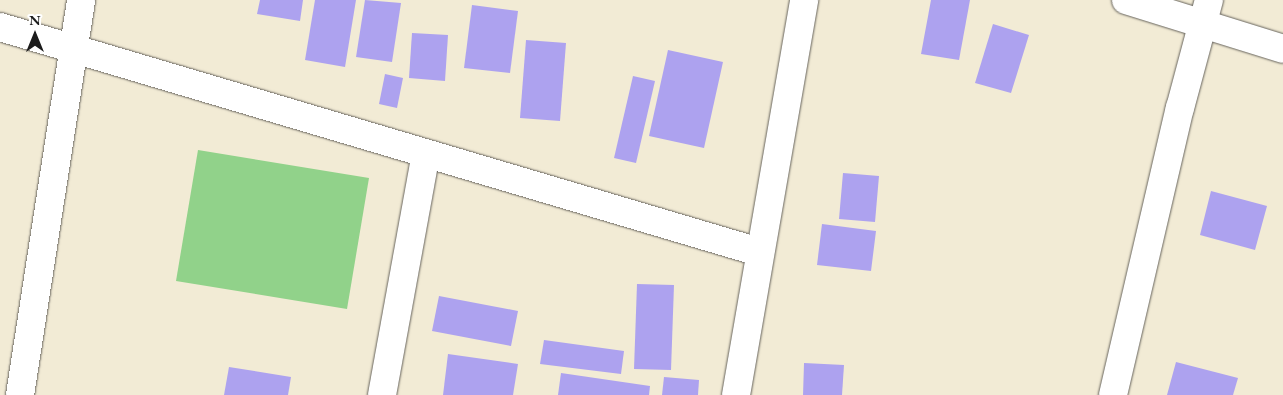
<!DOCTYPE html>
<html>
<head>
<meta charset="utf-8">
<style>
  body { margin:0 }
  #map { position:relative; width:1283px; height:395px; overflow:hidden; background:#f2ebd5; font-family:"EB Garamond",serif }
  div>[style] { position:absolute }
  [style*='--x'] { left:calc(var(--x)*1px); top:calc(var(--y)*1px); width:calc(var(--w)*1px); rotate:calc(var(--a)*1deg) }
  .green>* { inset:0; background:#91d28a }
  .building>* { inset:0; background:#ada2ef }
  .roads { filter:drop-shadow(0 0 1px #67645d) drop-shadow(0 0 1px #67645d) }
  .minor>* { height:28px; margin:-14px; padding:0 14px; transform-origin:14px; border-radius:14px; background:#fff }
  span { translate:-50% -50%; white-space:nowrap; text-align:center; line-height:1.15; -webkit-text-stroke:4px #fff; paint-order:stroke }
  .north { position:absolute; left:10px; top:10px; width:50px; height:50px; -webkit-text-stroke:4px #fff; paint-order:stroke; rotate:0deg; font-size:14px; font-weight:700; line-height:20px; text-align:center; color:#1c1c1c }
  .north::after { content:''; display:block; margin:auto; width:18px; height:22px; background:#1c1c1c; clip-path:polygon(50% 0,100% 100%,50% 72%,0 100%) }
</style>
</head>
<body>
<div id="map">
  <div class="green">
    <div style="clip-path:polygon(198px 150px,369px 178px,347px 309px,176px 281px)"></div>
  </div>
  <div class="building">
    <div style="clip-path:polygon(260px 0,303px 0,300px 21px,257px 14px)"></div>
    <div style="clip-path:polygon(315px 0,356px 0,345px 67px,305px 60px)"></div>
    <div style="clip-path:polygon(365px 0,401px 3px,392px 62px,356px 57px)"></div>
    <div style="clip-path:polygon(931px 0,970px 0,959px 60px,921px 54px)"></div>
    <div style="clip-path:polygon(472px 5px,518px 11px,510px 73px,464px 68px)"></div>
    <div style="clip-path:polygon(993px 24px,1029px 35px,1011px 93px,975px 83px)"></div>
    <div style="clip-path:polygon(412px 33px,448px 35px,445px 81px,409px 78px)"></div>
    <div style="clip-path:polygon(526px 40px,566px 43px,560px 121px,520px 118px)"></div>
    <div style="clip-path:polygon(668px 50px,723px 62px,704px 148px,649px 136px)"></div>
    <div style="clip-path:polygon(385px 74px,403px 78px,397px 108px,379px 104px)"></div>
    <div style="clip-path:polygon(633px 76px,655px 81px,636px 163px,614px 158px)"></div>
    <div style="clip-path:polygon(843px 173px,879px 176px,875px 222px,839px 219px)"></div>
    <div style="clip-path:polygon(1211px 191px,1267px 206px,1255px 250px,1200px 235px)"></div>
    <div style="clip-path:polygon(822px 224px,876px 231px,871px 271px,817px 265px)"></div>
    <div style="clip-path:polygon(637px 284px,674px 285px,671px 370px,634px 369px)"></div>
    <div style="clip-path:polygon(439px 296px,518px 311px,511px 346px,432px 331px)"></div>
    <div style="clip-path:polygon(544px 340px,624px 351px,621px 374px,540px 364px)"></div>
    <div style="clip-path:polygon(448px 354px,518px 364px,513px 395px,443px 395px)"></div>
    <div style="clip-path:polygon(1176px 362px,1238px 378px,1233px 395px,1167px 395px)"></div>
    <div style="clip-path:polygon(804px 363px,844px 365px,842px 395px,803px 395px)"></div>
    <div style="clip-path:polygon(229px 367px,291px 377px,288px 395px,224px 395px)"></div>
    <div style="clip-path:polygon(561px 373px,650px 386px,649px 395px,558px 395px)"></div>
    <div style="clip-path:polygon(664px 377px,699px 380px,698px 395px,662px 395px)"></div>
  </div>
  <div class="roads">
    <div class="minor">
      <div style="--x:1126;--y:0;--w:164;--a:17.3"></div>
      <div style="--x:0;--y:27;--w:792;--a:16.51"></div>
      <div style="--x:20;--y:395;--w:400;--a:-81.2"></div>
      <div style="--x:382;--y:395;--w:245;--a:-79.7"></div>
      <div style="--x:736;--y:395;--w:401;--a:-80.2"></div>
      <div style="--x:1113;--y:395;--w:295;--a:-76.9"></div>
      <div style="--x:1180;--y:108;--w:112;--a:-75"></div>
    </div>
  </div>
  <div class="north">N</div>
</div>
</body>
</html>
